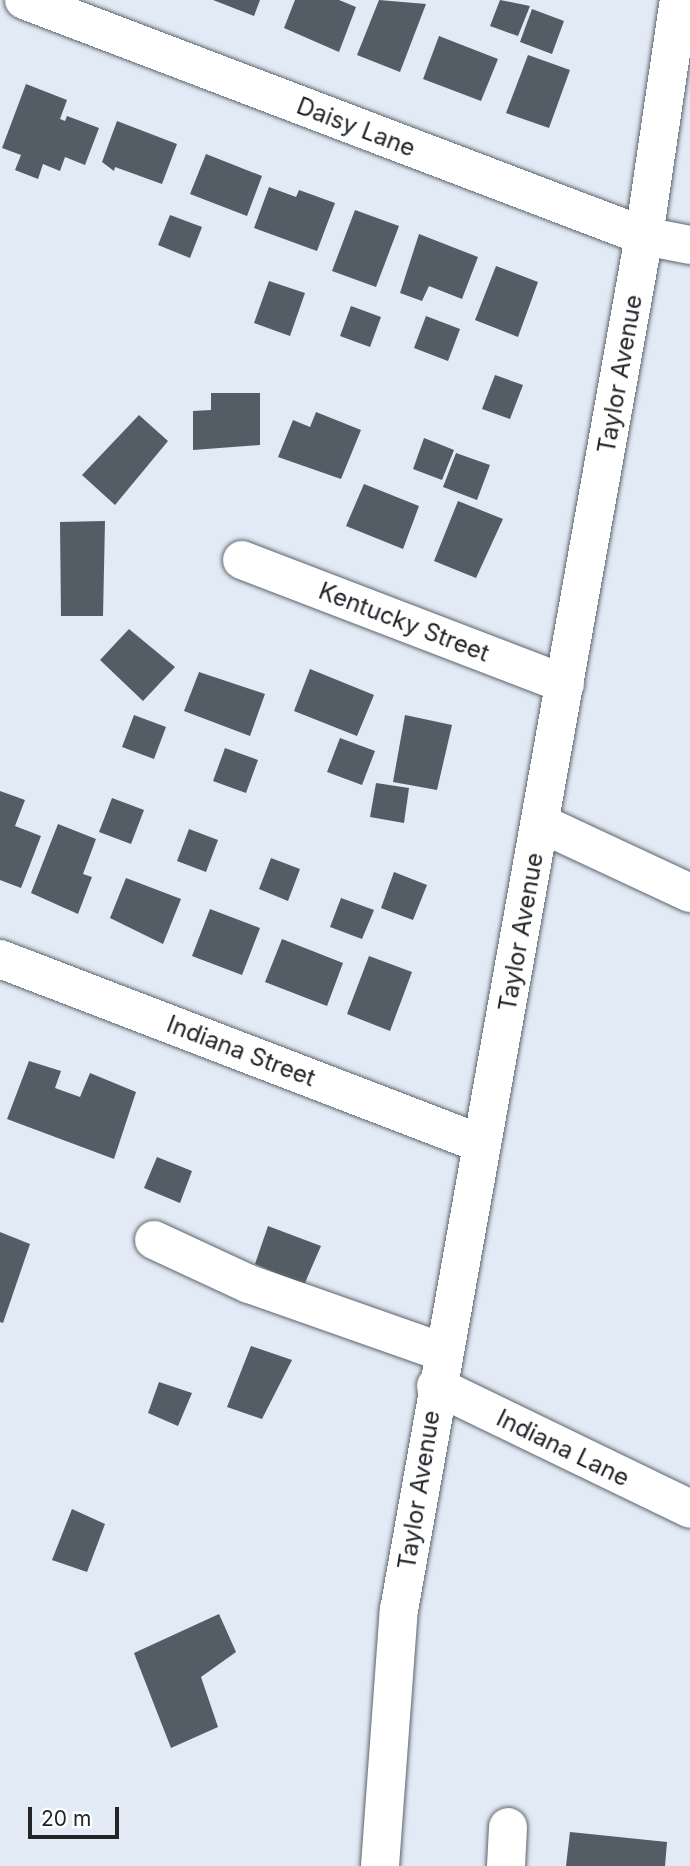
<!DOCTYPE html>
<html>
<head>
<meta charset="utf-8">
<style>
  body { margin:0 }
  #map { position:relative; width:690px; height:1866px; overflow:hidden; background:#e1eaf5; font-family:Inter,sans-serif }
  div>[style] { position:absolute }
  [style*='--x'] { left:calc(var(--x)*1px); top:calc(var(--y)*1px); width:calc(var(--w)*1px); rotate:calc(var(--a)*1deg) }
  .building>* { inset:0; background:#545c65 }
  .roads { filter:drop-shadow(0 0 2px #5d656e) drop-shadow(0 0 2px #5d656e) }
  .minor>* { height:38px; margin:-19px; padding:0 19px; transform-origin:19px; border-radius:19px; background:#fff }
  span { translate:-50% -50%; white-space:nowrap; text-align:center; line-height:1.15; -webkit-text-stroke:7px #fff; paint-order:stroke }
  .street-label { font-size:24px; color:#212529 }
  .scale { position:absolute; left:28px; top:1807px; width:91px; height:32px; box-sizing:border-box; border:4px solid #212529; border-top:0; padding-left:9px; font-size:21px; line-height:24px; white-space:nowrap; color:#212529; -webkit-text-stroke:5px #fff; paint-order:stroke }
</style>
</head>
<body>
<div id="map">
  <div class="building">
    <div style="clip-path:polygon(213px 0,260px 0,254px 16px)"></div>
    <div style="clip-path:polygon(295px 0,339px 0,356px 7px,339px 52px,284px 28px)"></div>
    <div style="clip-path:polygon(379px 0,426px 4px,400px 72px,357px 55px)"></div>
    <div style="clip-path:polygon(500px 0,530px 6px,518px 36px,490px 26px)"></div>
    <div style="clip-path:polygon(532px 9px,564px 21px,552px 54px,520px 42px)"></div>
    <div style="clip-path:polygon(439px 36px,498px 59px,481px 101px,423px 79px)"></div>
    <div style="clip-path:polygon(528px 55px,570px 70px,549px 128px,506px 113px)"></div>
    <div style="clip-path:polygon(26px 84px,67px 100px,60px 119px,65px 121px,67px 116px,99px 128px,85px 165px,65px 157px,60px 171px,43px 164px,38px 179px,15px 170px,21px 155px,2px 148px)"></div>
    <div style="clip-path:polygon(117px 121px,177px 144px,162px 184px,115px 167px,114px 171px,102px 162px)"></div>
    <div style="clip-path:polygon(206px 154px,262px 176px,247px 216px,190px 194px)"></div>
    <div style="clip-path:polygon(269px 187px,296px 197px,299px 190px,335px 203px,317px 251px,254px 228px)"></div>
    <div style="clip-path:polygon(355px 210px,399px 226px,376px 287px,332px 271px)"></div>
    <div style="clip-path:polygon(170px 215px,202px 227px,190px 258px,158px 245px)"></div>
    <div style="clip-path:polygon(419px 234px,478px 257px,462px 299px,429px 286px,422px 301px,400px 293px)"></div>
    <div style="clip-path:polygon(496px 266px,538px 282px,518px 337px,475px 320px)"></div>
    <div style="clip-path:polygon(269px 281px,305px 293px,290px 336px,254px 323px)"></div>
    <div style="clip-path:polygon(351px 306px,381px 317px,370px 347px,340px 336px)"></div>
    <div style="clip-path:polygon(426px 316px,460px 329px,448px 361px,414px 348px)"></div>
    <div style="clip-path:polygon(495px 375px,523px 385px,510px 419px,482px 409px)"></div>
    <div style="clip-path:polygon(211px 393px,260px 393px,260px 445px,193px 450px,193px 411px,211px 410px)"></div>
    <div style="clip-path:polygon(316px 412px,361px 430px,341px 479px,278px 457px,293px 420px,310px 427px)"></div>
    <div style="clip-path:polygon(139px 415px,168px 441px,115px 505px,82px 475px)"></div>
    <div style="clip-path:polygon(424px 438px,454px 450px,442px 480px,413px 469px)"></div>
    <div style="clip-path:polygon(456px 453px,490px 465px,477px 500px,443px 487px)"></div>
    <div style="clip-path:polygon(364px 484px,419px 506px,403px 549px,346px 526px)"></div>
    <div style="clip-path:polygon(458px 501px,503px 519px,476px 578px,434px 561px)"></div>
    <div style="clip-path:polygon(105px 521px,103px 616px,61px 616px,60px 522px)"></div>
    <div style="clip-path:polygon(129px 629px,175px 667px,143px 701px,100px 660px)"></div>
    <div style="clip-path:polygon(310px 669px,374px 695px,357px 736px,294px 711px)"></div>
    <div style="clip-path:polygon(199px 672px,265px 694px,250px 736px,184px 711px)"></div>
    <div style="clip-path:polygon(134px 715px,166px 727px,154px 759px,122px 747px)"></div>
    <div style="clip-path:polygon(405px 715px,452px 725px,437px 790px,393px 782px)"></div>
    <div style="clip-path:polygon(340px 738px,375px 751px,362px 785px,327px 772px)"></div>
    <div style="clip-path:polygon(225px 748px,258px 760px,246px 793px,213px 781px)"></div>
    <div style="clip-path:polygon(376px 783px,409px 788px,404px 823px,370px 817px)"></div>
    <div style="clip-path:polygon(0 791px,25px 800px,15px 826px,41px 836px,21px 888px,0 880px)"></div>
    <div style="clip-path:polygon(112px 798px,144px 810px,131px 844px,99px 832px)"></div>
    <div style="clip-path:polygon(58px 824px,96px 839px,83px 874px,92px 877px,78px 914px,31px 893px)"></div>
    <div style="clip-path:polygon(189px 829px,218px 840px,206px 872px,177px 861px)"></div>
    <div style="clip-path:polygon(271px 858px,300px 869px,288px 901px,259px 889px)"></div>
    <div style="clip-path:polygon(394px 872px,427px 885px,413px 920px,381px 908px)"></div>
    <div style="clip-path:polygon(126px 878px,181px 899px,163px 944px,110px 918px)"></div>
    <div style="clip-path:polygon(341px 898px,374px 910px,362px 939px,330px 927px)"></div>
    <div style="clip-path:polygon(210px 909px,260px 928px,242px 975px,192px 956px)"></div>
    <div style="clip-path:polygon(282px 939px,343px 963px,327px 1006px,265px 982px)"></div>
    <div style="clip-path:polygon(369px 956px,412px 972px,390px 1031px,347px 1014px)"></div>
    <div style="clip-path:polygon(29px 1061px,61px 1071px,55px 1088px,80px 1097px,90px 1073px,136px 1092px,114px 1159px,7px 1119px)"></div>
    <div style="clip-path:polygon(157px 1157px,192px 1171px,180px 1203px,144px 1188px)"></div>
    <div style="clip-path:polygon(268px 1226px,321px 1246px,304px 1285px,255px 1264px)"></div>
    <div style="clip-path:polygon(0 1232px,30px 1244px,3px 1323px,0 1322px)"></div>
    <div style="clip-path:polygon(251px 1346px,292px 1360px,262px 1419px,227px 1407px)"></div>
    <div style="clip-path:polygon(159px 1382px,192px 1393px,178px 1426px,148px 1413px)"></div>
    <div style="clip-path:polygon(72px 1509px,105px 1524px,87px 1572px,52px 1560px)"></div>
    <div style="clip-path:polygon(219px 1614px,236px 1652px,201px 1677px,218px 1727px,171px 1748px,134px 1653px)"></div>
    <div style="clip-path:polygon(570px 1832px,667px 1842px,665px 1866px,566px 1866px)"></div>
  </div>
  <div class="roads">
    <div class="minor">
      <div style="--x:24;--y:0;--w:663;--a:20.84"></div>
      <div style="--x:644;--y:236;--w:47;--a:11.1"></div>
      <div style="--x:242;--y:560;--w:346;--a:21"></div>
      <div style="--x:540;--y:823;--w:166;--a:25"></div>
      <div style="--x:0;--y:959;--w:516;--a:21"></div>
      <div style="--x:154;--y:1240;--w:105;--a:24.9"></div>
      <div style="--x:249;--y:1284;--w:205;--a:19.4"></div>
      <div style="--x:436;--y:1386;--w:282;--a:25.8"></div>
      <div style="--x:380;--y:1866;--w:257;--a:-85.8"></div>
      <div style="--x:399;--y:1610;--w:1396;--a:-79.89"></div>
      <div style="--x:644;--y:236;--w:239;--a:-81.6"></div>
      <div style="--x:506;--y:1866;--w:39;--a:-87"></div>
    </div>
  </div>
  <div class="street-label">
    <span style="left:356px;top:127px;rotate:21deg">Daisy Lane</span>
    <span style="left:620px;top:374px;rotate:-80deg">Taylor Avenue</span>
    <span style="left:404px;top:622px;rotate:21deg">Kentucky Street</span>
    <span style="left:521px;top:932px;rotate:-80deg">Taylor Avenue</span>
    <span style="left:241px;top:1051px;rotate:21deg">Indiana Street</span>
    <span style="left:563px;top:1448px;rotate:26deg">Indiana Lane</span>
    <span style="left:419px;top:1490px;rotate:-81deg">Taylor Avenue</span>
  </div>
  <div class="scale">20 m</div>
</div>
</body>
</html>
